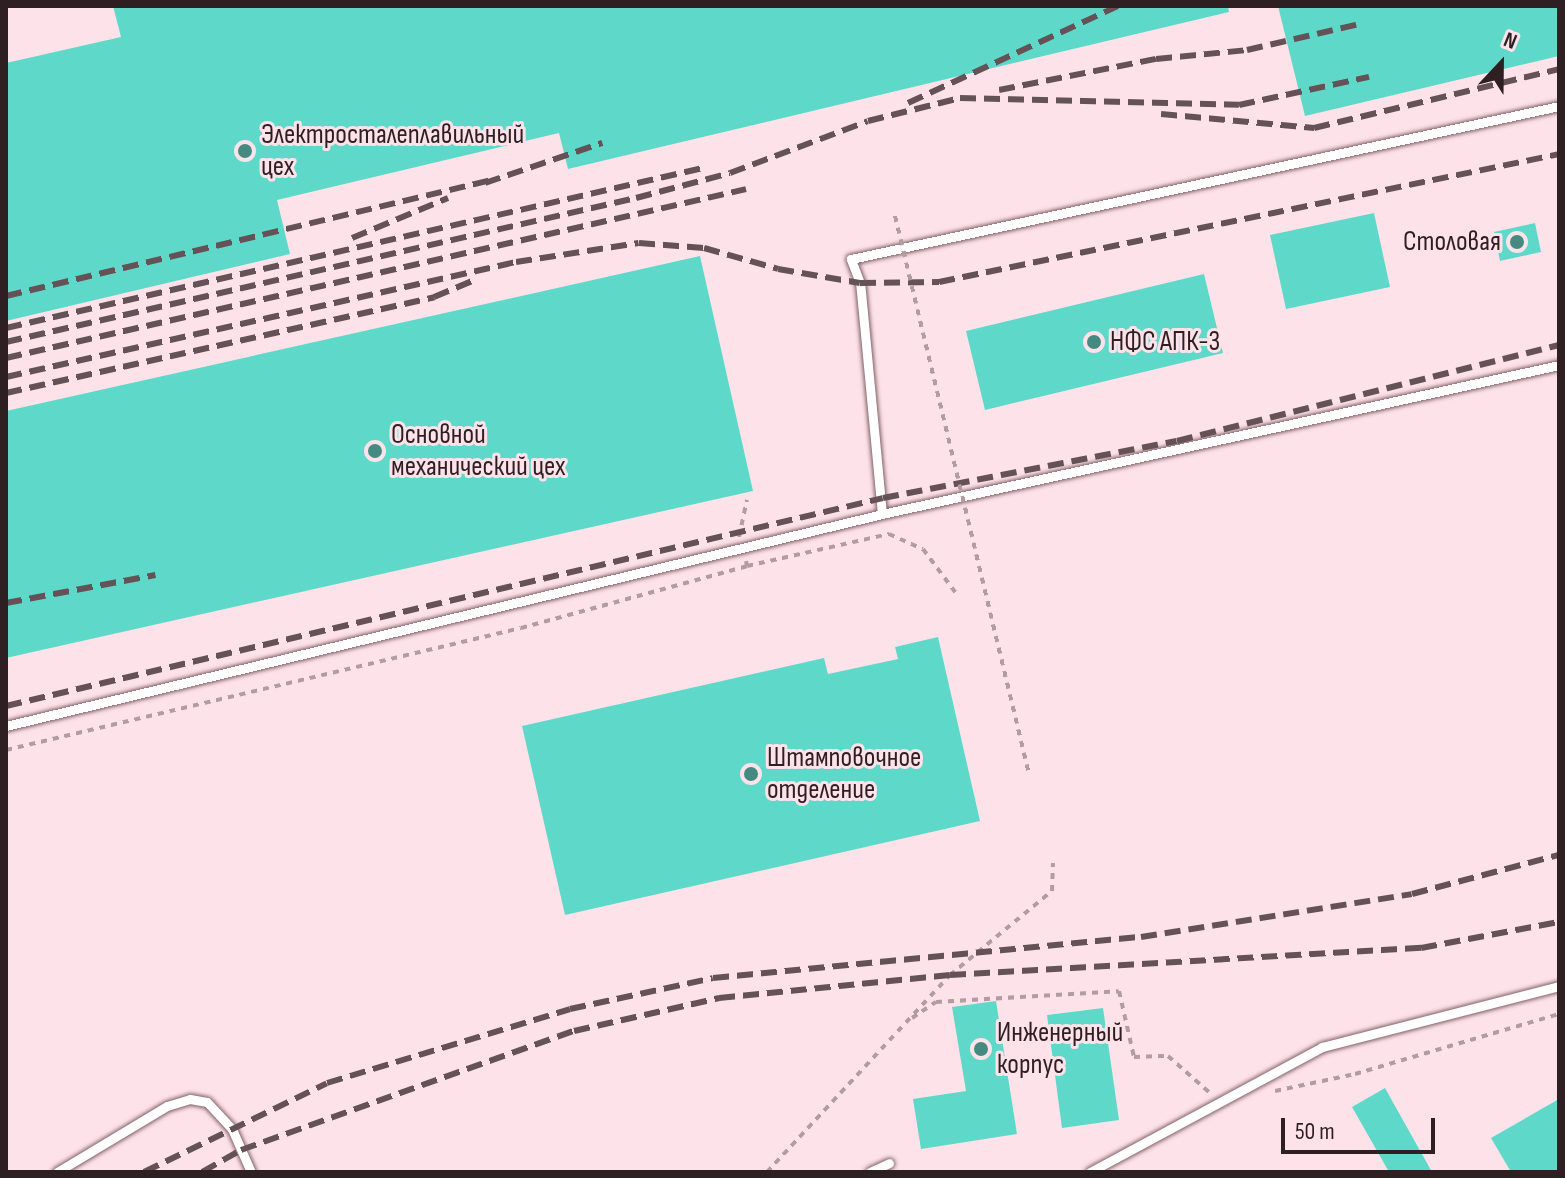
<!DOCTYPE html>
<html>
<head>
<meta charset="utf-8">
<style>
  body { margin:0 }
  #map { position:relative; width:1565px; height:1178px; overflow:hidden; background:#fde3e9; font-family:"Sofia Sans Condensed",sans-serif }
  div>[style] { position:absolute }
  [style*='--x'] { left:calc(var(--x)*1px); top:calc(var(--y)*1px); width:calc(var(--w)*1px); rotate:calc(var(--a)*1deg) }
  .building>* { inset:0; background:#5ed9c9 }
  .path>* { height:4px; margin-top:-2px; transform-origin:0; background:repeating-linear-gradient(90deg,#b29ca2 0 6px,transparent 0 12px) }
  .roads { filter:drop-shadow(0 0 2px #835f68) drop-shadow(0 0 2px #835f68) }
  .service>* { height:9px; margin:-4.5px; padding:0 4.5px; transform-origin:4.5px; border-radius:4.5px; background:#fff }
  .rail>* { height:6px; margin-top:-3px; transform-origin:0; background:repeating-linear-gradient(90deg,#645257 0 16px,transparent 0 24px) }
  .path-bridge>* { height:4px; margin-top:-2px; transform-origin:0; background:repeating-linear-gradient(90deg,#b29ca2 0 6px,transparent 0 12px) }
  .dots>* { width:22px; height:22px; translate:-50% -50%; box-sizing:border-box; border:4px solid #fde3e9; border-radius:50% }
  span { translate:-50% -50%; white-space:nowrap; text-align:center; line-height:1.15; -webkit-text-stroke:6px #fde3e9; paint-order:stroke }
  .poi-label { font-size:28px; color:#2e1f23 }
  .left { translate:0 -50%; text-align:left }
  .right { translate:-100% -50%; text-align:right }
  .frame { position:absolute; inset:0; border:8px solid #2e1f23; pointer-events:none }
  .north { position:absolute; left:1461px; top:24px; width:80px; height:80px; -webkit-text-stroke:6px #fde3e9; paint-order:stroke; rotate:22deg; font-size:22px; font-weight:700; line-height:32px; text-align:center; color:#2e1f23 }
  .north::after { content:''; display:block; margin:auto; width:28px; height:36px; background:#2e1f23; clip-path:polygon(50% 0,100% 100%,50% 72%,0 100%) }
  .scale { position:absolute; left:1281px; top:1118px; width:154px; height:36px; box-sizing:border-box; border:4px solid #2e1f23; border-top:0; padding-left:10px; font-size:24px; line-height:28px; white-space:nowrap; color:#2e1f23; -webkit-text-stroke:6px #fde3e9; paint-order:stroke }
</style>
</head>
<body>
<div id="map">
  <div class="building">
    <div style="clip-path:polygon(113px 6px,1228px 6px,1229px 12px,568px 169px,559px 133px,277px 200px,290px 254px,6px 321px,6px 63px,121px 37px)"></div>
    <div style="clip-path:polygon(1278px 6px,1559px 6px,1559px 56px,1305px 116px)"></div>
    <div style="clip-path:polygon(1374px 213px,1390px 287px,1286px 309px,1270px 235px)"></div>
    <div style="clip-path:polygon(1535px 223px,1541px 252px,1500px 261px,1494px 232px)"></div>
    <div style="clip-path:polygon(700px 256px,753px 491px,6px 658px,6px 411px)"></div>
    <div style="clip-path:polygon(1204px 274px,1223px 353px,985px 410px,966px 331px)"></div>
    <div style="clip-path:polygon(938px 637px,980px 821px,565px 915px,522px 726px,824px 658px,828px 674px,898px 659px,895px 647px)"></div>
    <div style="clip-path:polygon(996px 1001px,1017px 1134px,921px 1149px,913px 1099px,966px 1091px,952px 1007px)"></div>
    <div style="clip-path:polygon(1103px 1008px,1119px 1120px,1062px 1128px,1047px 1015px)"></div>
    <div style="clip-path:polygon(1385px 1088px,1432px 1172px,1389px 1172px,1352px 1107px)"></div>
    <div style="clip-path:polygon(1559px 1099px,1559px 1172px,1511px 1172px,1491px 1138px)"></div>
  </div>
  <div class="path">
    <div style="--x:739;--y:537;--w:38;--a:-78"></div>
    <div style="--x:747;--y:566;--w:146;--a:-12.7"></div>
    <div style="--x:889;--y:534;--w:37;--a:24"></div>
    <div style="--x:923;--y:549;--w:54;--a:53.3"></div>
    <div style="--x:6;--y:750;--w:529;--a:-13.33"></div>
    <div style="--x:521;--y:628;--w:234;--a:-15.3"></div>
    <div style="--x:747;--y:566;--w:5;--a:-101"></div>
    <div style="--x:912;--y:1018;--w:29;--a:-34"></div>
    <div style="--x:936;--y:1002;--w:183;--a:-3.4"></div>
    <div style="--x:1119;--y:991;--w:68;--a:77.2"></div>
    <div style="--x:1134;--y:1057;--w:34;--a:-2"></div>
    <div style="--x:1168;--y:1056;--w:56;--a:41.4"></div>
    <div style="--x:1275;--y:1091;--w:82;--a:-12"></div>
    <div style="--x:1355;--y:1074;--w:213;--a:-16.4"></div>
    <div style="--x:767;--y:1172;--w:269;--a:-47.1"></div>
    <div style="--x:950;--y:975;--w:132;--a:-39.5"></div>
    <div style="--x:1052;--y:891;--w:28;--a:-88"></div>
  </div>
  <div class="roads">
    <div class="service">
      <div style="--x:882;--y:514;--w:232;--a:-95.4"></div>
      <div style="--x:860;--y:283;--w:26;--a:-111"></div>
      <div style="--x:851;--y:259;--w:724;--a:-12.19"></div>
      <div style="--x:6;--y:726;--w:901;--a:-13.6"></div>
      <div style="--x:882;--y:514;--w:693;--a:-12.41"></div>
      <div style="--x:57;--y:1172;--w:128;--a:-31"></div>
      <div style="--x:167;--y:1106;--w:24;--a:-17"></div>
      <div style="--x:190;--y:1099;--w:17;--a:10"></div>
      <div style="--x:207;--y:1102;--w:37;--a:47"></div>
      <div style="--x:232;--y:1129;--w:47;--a:66.2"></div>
      <div style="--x:870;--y:1172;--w:21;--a:-25"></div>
      <div style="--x:1090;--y:1172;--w:264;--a:-28.3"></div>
      <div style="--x:1322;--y:1047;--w:245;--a:-14.4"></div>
    </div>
  </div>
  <div class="rail">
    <div style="--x:999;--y:90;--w:160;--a:-11.2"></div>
    <div style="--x:1156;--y:59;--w:91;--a:-5.6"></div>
    <div style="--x:1247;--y:50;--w:116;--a:-13"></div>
    <div style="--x:908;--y:103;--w:231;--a:-24.8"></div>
    <div style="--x:1161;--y:114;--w:154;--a:5.2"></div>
    <div style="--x:1314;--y:128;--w:252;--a:-13.5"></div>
    <div style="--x:485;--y:183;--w:124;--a:-18.9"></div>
    <div style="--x:352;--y:238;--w:104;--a:-22.6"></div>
    <div style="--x:6;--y:296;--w:504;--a:-13.43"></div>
    <div style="--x:6;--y:328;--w:715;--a:-12.93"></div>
    <div style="--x:6;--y:342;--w:646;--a:-12.88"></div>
    <div style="--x:636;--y:198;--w:97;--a:-14.9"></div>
    <div style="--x:730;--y:173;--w:147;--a:-20.6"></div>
    <div style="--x:868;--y:121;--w:95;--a:-14"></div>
    <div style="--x:960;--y:98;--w:279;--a:1.4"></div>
    <div style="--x:1239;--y:105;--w:133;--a:-12.2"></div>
    <div style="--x:6;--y:358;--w:759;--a:-12.86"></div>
    <div style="--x:6;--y:377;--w:523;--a:-12.71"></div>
    <div style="--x:516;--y:262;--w:124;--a:-8.8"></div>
    <div style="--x:639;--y:243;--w:65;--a:4.4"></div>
    <div style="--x:704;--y:248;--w:77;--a:15.8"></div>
    <div style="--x:778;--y:269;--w:83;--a:9.7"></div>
    <div style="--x:860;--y:283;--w:79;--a:-0.7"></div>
    <div style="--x:939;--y:282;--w:633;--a:-11.66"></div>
    <div style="--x:6;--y:393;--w:439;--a:-12.6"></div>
    <div style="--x:434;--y:297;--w:41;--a:-22.8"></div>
    <div style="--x:6;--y:603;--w:152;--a:-10.6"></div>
    <div style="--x:6;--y:706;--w:901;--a:-13.34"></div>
    <div style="--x:883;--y:498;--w:299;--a:-11"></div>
    <div style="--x:1177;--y:441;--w:394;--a:-14.1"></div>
    <div style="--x:144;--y:1172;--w:203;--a:-25.9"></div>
    <div style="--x:327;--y:1083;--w:254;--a:-16.9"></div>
    <div style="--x:570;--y:1009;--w:146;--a:-12.2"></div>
    <div style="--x:713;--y:978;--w:430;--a:-5.5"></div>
    <div style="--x:1141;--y:937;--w:274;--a:-9"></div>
    <div style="--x:1412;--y:894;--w:152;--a:-14.9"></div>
    <div style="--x:202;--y:1172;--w:45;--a:-29.4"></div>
    <div style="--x:241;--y:1150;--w:354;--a:-19.7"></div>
    <div style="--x:574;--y:1031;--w:149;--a:-12.8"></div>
    <div style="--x:719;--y:998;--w:232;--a:-5.7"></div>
    <div style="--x:950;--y:975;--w:472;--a:-3.3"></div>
    <div style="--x:1421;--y:948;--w:140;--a:-10.7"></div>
  </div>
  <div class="path-bridge">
    <div style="--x:895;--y:216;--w:570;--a:76.5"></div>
  </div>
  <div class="dots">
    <div style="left:245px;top:151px;background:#458a80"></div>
    <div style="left:1517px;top:242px;background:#458a80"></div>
    <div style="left:1094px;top:342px;background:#458a80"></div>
    <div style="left:375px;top:451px;background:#458a80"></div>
    <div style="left:751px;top:774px;background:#458a80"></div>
    <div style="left:981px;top:1049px;background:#458a80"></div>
  </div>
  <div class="poi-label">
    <span class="left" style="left:261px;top:151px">Электросталеплавильный<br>цех</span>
    <span class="right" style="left:1501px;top:242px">Столовая</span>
    <span class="left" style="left:1110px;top:342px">НФС АПК-3</span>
    <span class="left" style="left:391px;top:451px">Основной<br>механический цех</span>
    <span class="left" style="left:767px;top:774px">Штамповочное<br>отделение</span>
    <span class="left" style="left:997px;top:1049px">Инженерный<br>корпус</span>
  </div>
  <div class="frame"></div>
  <div class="north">N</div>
  <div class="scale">50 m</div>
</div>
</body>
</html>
